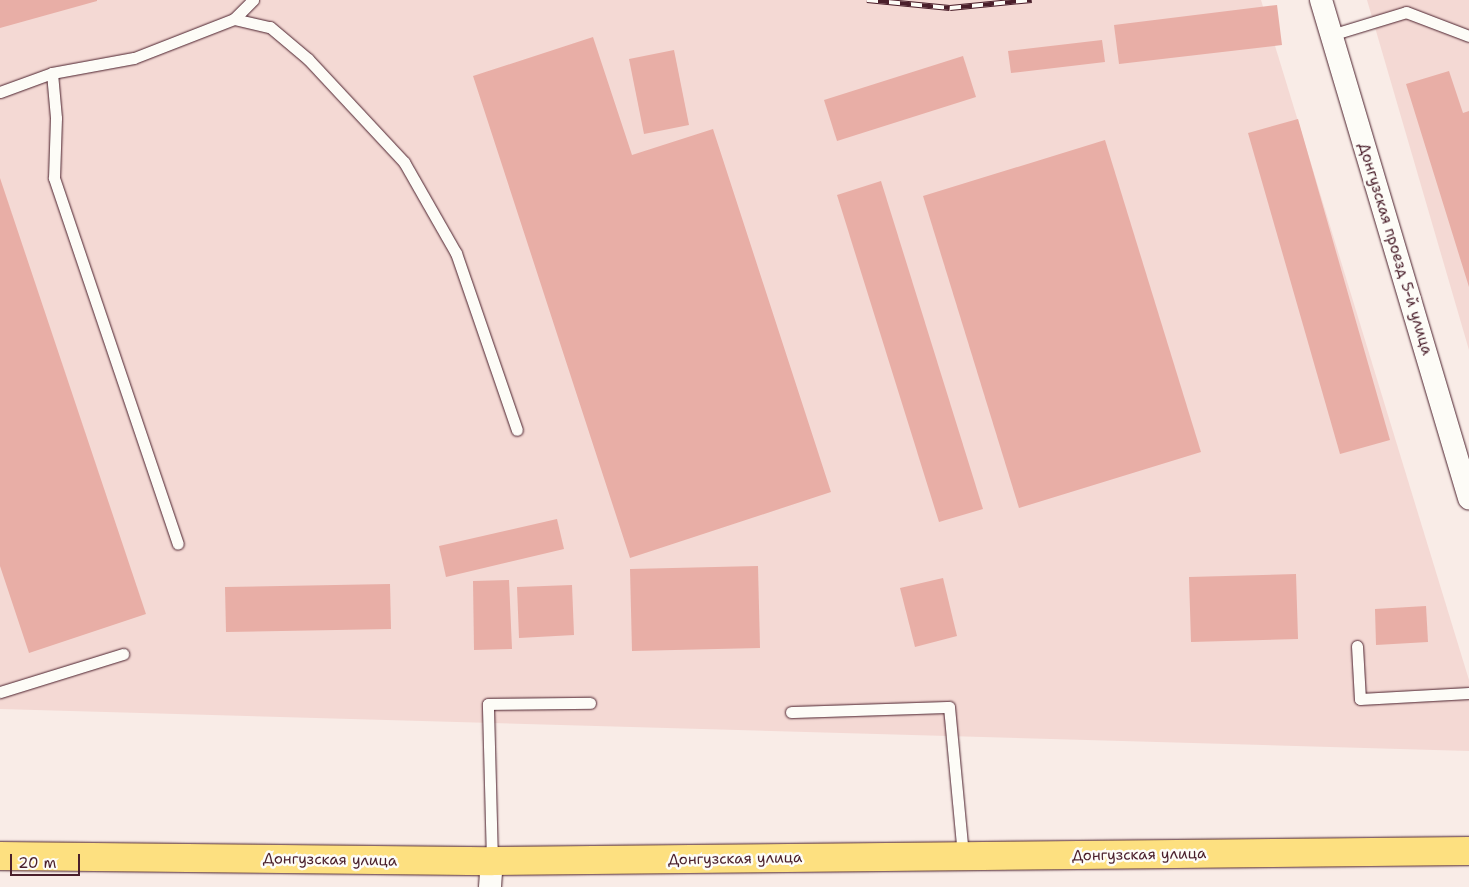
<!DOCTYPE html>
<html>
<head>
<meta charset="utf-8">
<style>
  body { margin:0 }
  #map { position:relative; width:1469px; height:887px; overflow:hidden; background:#f9ece7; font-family:"Shantell Sans",sans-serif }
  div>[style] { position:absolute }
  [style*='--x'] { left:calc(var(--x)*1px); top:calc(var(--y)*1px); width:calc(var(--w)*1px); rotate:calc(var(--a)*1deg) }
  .built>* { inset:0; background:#f4d9d4 }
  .building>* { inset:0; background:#e8aea6 }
  .roads { filter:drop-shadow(0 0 1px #4a1f2b) drop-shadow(0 0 1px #4a1f2b) }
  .service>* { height:11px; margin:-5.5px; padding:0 5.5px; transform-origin:5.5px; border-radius:5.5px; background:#fdfcf7 }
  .minor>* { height:22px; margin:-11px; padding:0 11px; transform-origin:11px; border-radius:11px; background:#fdfcf7 }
  .trunk>* { height:28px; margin:-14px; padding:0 14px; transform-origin:14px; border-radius:14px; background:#fde080 }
  .rail>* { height:5.5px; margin-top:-2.75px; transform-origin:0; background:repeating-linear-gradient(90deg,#fdfcf7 0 11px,#4a1f2b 0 22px); box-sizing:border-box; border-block:1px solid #4a1f2b }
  span { translate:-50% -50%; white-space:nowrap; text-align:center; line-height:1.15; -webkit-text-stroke:5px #fdfcf7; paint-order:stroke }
  .street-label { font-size:15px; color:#4a1f2b }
  .scale { position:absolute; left:10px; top:854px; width:70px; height:22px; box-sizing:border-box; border:2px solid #4a1f2b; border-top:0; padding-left:6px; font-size:15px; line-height:18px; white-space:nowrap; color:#4a1f2b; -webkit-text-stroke:4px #fdfcf7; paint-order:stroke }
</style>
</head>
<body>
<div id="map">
  <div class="built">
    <div style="clip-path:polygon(0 0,1261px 0,1469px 680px,1469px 751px,0 709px)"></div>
    <div style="clip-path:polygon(1367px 0,1469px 0,1469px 350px)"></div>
  </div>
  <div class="building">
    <div style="clip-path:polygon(0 0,97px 0,97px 1px,0 28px)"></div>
    <div style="clip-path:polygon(1277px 5px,1282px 45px,1119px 64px,1114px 25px)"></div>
    <div style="clip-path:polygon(593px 37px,632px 155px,713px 129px,831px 492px,630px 558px,473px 76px)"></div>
    <div style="clip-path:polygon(1102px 40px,1105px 62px,1011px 73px,1008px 51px)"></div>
    <div style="clip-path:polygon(674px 50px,689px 125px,644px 134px,629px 59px)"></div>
    <div style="clip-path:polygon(963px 56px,976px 97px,837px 141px,824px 100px)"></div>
    <div style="clip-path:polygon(1449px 71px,1463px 113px,1469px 111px,1469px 287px,1406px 84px)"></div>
    <div style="clip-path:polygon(1298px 119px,1390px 440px,1340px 454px,1248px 133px)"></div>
    <div style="clip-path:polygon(1105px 140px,1201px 452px,1019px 508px,923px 196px)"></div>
    <div style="clip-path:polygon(0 178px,146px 614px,29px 653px,0 566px)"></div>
    <div style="clip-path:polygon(881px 181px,983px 509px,939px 522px,837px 195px)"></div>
    <div style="clip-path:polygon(557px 519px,564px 549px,446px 577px,439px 546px)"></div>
    <div style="clip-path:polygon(758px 566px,760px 648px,632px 651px,630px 569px)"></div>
    <div style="clip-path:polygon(1296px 574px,1298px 639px,1191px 642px,1189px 577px)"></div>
    <div style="clip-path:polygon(943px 578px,957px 636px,915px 647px,900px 588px)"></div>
    <div style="clip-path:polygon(509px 580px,512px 649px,474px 650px,473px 581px)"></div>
    <div style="clip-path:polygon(390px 584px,391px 629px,226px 632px,225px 587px)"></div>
    <div style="clip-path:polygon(572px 585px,574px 635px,519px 638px,517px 587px)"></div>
    <div style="clip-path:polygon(1426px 606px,1428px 642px,1376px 645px,1375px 609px)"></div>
  </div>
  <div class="roads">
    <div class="service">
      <div style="--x:234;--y:19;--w:37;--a:13"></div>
      <div style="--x:270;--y:27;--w:50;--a:40.1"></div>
      <div style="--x:308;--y:59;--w:141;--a:47"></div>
      <div style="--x:404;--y:162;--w:105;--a:60.3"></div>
      <div style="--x:456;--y:253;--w:187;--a:71"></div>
      <div style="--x:1331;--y:35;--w:78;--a:-17"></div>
      <div style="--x:1406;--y:12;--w:67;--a:20.9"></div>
      <div style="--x:52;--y:73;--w:45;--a:84.9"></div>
      <div style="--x:56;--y:118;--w:60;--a:91.9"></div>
      <div style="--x:54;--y:178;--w:386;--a:71.3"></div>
      <div style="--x:0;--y:92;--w:55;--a:-20.1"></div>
      <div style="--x:52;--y:73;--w:83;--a:-10.4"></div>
      <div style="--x:134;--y:58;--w:107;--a:-21.3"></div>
      <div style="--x:234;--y:19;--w:27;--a:-45"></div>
      <div style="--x:1357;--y:646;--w:53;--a:86.8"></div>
      <div style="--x:1360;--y:699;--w:109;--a:-3.2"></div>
      <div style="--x:0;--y:692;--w:129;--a:-17.2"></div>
      <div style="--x:791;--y:712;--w:158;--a:-1.8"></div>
      <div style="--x:949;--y:707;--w:150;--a:84.6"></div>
      <div style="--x:492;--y:861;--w:157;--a:-91.5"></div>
      <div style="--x:488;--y:704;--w:102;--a:-0.6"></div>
    </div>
    <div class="minor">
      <div style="--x:1321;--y:0;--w:520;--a:73.45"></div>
      <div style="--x:490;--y:887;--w:26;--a:-86"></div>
    </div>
    <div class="trunk">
      <div style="--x:0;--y:856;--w:492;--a:0.6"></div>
      <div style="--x:492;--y:861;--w:977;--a:-0.59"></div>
    </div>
  </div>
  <div class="rail">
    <div style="--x:867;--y:0;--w:83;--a:5.5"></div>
    <div style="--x:950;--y:8;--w:82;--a:-5.6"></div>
  </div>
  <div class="street-label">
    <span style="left:1395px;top:249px;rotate:73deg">Донгузская проезд 5-й улица</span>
    <span style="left:1139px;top:855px;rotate:-1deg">Донгузская улица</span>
    <span style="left:735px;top:859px;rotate:-1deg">Донгузская улица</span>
    <span style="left:330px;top:860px;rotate:1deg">Донгузская улица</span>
  </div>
  <div class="scale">20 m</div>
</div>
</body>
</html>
